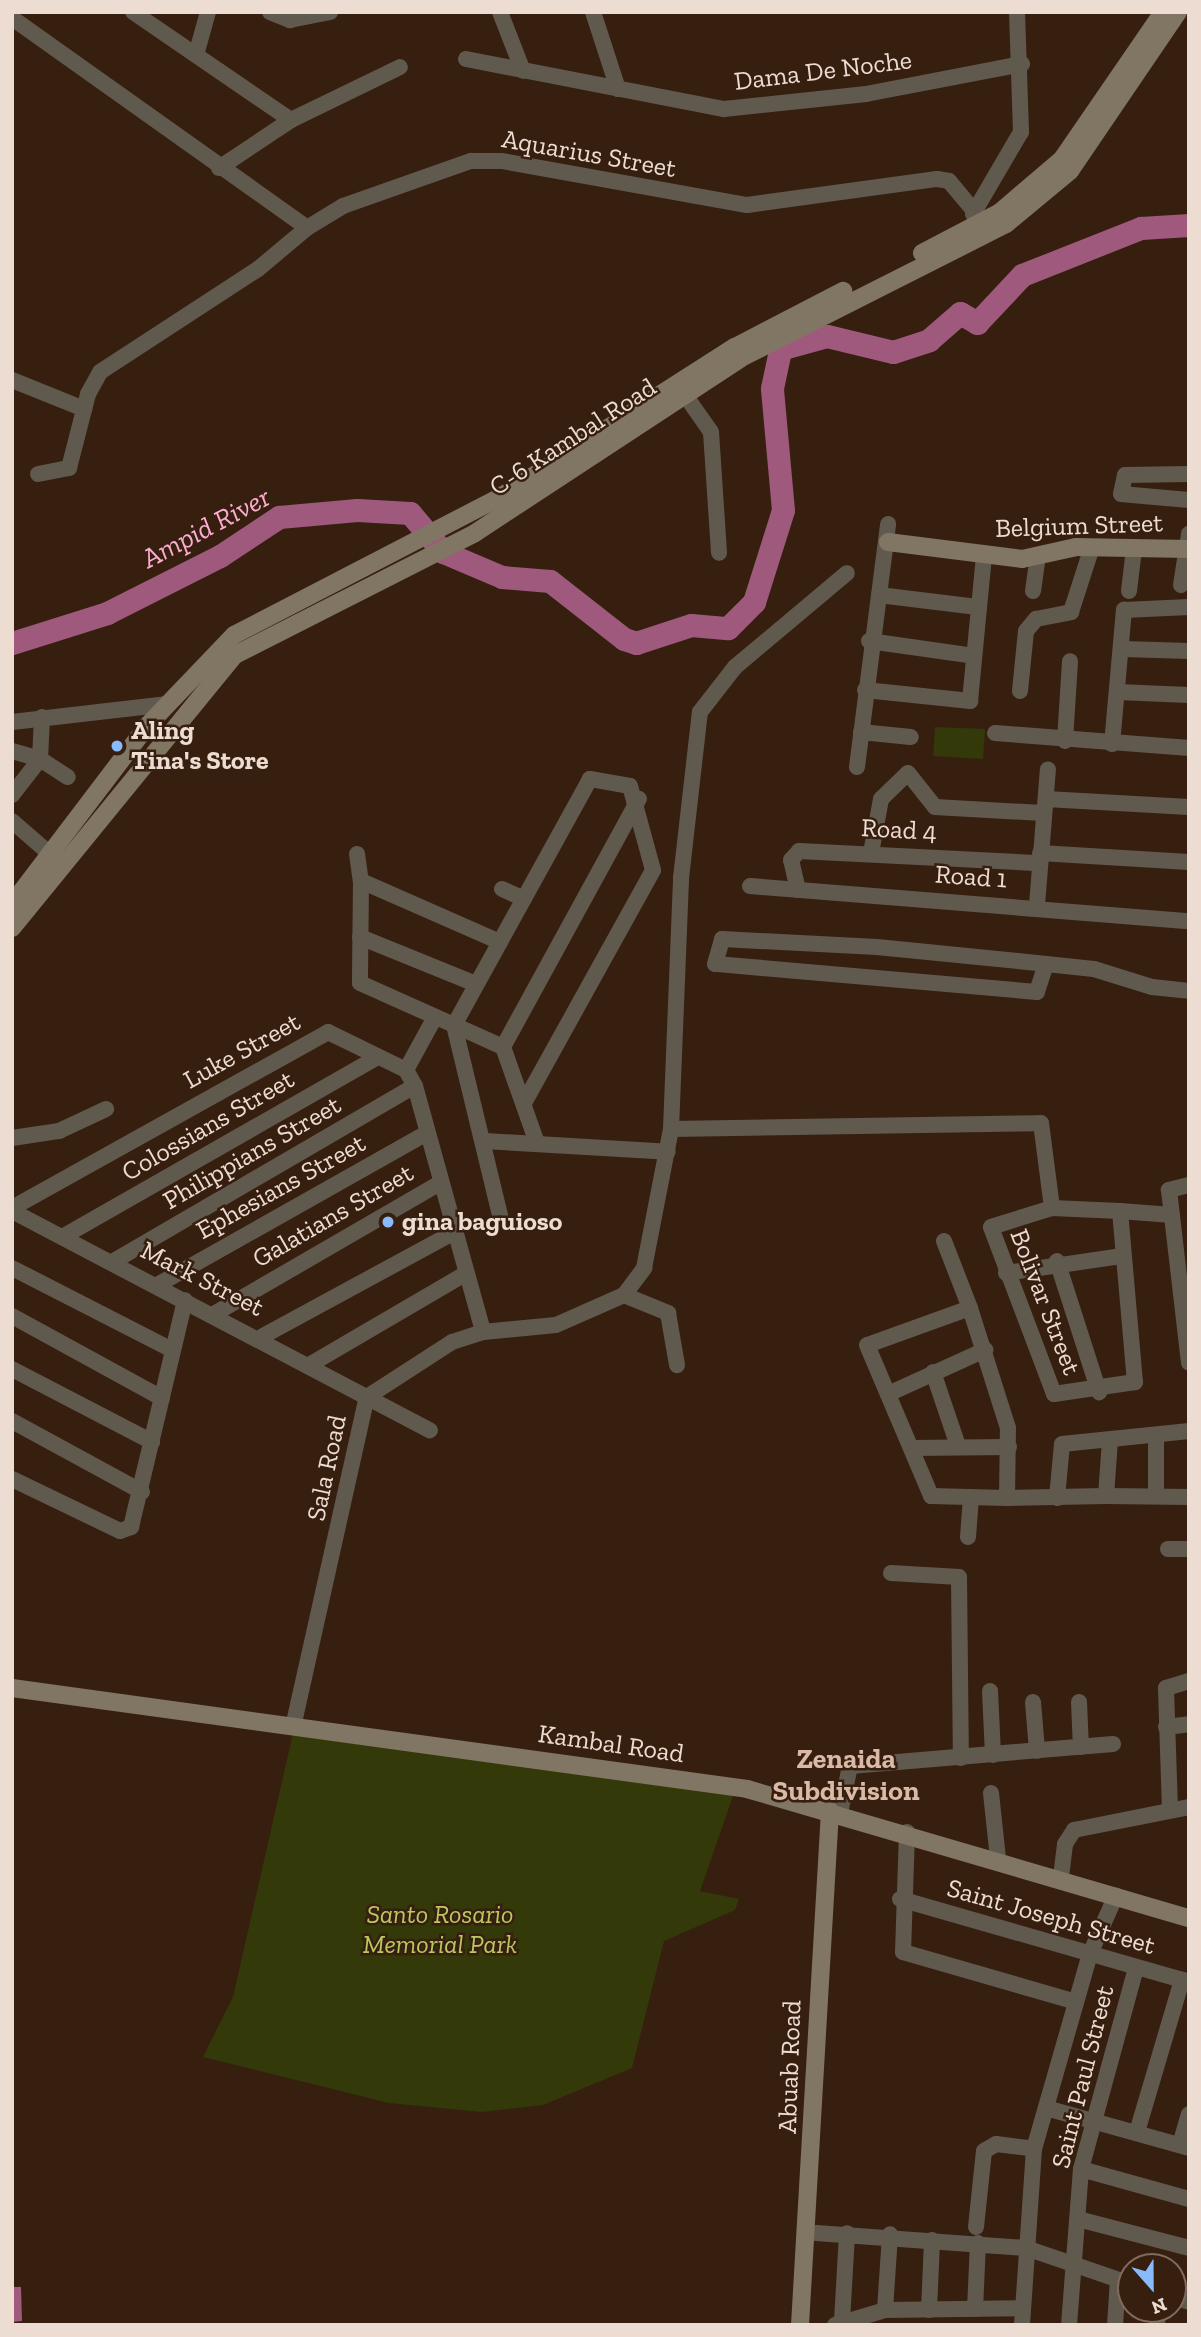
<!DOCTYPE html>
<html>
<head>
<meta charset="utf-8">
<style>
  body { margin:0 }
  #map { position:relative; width:1201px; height:2337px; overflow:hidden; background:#371f10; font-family:"Zilla Slab",serif }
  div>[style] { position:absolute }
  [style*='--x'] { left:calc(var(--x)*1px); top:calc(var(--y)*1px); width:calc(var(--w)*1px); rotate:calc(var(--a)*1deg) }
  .green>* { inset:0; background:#343909 }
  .water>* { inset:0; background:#9f597c }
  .river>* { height:23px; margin:-11.5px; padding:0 11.5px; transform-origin:11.5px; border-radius:11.5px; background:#9f597c }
  .street>* { height:16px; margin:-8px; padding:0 8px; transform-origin:8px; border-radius:8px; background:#605a4e }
  .secondary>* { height:18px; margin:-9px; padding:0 9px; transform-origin:9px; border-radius:9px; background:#807663 }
  .dots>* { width:19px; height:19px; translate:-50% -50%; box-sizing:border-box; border:4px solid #371f10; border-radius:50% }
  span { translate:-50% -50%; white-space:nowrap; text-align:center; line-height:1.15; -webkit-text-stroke:5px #371f10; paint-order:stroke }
  .street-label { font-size:26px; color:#eddcd2 }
  .poi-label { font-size:26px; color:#eddcd2; font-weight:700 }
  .left { translate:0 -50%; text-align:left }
  .park-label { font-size:26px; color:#bac85f; font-style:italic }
  .water-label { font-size:28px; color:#fdacd2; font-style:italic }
  .neighbourhood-label { font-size:28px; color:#dabaa7; font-weight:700 }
  .frame { position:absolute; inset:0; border:14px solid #eddcd2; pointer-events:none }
  .north { position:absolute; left:1117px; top:2253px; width:70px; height:70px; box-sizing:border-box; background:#371f10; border:2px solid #806b5e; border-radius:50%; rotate:159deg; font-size:19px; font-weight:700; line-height:28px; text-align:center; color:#eddcd2 }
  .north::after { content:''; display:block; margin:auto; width:24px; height:32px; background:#88bafc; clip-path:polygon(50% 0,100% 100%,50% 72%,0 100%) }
</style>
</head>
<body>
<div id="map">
  <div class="green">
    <div style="clip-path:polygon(935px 727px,985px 729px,983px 759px,933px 756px)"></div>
    <div style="clip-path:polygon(294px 1729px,736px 1787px,700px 1891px,739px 1899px,735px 1910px,664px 1941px,632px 2068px,543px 2105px,482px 2112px,389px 2103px,203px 2057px,233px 1997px)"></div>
  </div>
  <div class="water">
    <div style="clip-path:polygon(12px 2287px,21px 2287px,22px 2321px,12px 2322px)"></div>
  </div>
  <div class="river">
    <div style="--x:12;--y:643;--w:100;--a:-17.5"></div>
    <div style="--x:107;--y:613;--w:127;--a:-26.8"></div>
    <div style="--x:220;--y:556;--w:71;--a:-33.5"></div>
    <div style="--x:279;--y:517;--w:78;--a:-5.1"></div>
    <div style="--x:357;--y:510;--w:53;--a:3.2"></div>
    <div style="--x:410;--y:513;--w:51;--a:49.8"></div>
    <div style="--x:443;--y:552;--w:64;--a:23"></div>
    <div style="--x:502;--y:577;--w:48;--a:4.8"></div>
    <div style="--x:550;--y:581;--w:94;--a:38.1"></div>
    <div style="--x:624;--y:639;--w:13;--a:18"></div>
    <div style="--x:636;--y:643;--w:58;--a:-18.1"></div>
    <div style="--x:691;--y:625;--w:37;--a:5"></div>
    <div style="--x:728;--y:628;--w:37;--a:-45"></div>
    <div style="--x:754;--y:602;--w:96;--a:-72.5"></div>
    <div style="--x:783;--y:510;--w:122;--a:-95.2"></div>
    <div style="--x:772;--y:388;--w:40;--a:-78"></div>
    <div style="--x:780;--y:349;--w:49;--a:-15.5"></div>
    <div style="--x:827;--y:336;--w:68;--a:13.6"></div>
    <div style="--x:893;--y:352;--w:38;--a:-18"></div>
    <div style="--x:929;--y:340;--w:41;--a:-41.1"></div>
    <div style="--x:960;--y:313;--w:20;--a:30"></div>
    <div style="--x:977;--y:323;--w:66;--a:-46.8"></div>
    <div style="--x:1022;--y:275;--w:128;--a:-21.6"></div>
    <div style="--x:1141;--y:228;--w:48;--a:-3.6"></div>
  </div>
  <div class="street">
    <div style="--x:133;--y:12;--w:191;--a:34.4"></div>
    <div style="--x:270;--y:12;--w:22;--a:22"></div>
    <div style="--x:290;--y:20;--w:41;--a:-11.3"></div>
    <div style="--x:500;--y:12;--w:63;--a:68.7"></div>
    <div style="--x:593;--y:12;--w:81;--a:72"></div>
    <div style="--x:12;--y:18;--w:362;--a:35.4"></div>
    <div style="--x:307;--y:228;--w:42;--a:-31.4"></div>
    <div style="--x:343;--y:206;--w:136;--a:-19.4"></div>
    <div style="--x:471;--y:161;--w:31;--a:0"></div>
    <div style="--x:502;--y:161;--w:249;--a:10.2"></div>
    <div style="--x:747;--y:205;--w:192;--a:-7.8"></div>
    <div style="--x:937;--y:179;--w:12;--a:9"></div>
    <div style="--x:949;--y:181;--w:34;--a:50"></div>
    <div style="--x:196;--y:55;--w:45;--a:-74.4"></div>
    <div style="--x:466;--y:59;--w:263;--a:11"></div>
    <div style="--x:724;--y:109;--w:143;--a:-6"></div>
    <div style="--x:866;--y:94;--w:159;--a:-10.9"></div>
    <div style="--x:219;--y:168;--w:87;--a:-33.7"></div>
    <div style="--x:291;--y:120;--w:121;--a:-25.9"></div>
    <div style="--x:973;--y:214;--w:95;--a:-59.7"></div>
    <div style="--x:1021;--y:132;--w:120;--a:-91.9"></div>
    <div style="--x:12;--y:380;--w:78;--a:21.9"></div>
    <div style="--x:678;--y:385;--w:57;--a:54.9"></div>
    <div style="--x:711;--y:432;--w:121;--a:86.2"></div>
    <div style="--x:38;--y:474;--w:32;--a:-11"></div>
    <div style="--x:69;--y:468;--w:76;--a:-75.6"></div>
    <div style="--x:88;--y:394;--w:25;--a:-61"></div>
    <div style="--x:100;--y:372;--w:189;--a:-33.1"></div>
    <div style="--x:258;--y:269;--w:64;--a:-39.9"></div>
    <div style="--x:1189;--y:474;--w:64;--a:179.1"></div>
    <div style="--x:1125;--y:475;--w:19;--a:102"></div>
    <div style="--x:1121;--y:494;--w:68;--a:5"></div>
    <div style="--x:1181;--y:585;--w:52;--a:-81.1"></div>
    <div style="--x:1033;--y:591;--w:35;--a:-82"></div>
    <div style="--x:1129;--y:591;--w:42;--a:-83.2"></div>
    <div style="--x:879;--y:595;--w:99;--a:7"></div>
    <div style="--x:869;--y:641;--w:106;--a:8.1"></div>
    <div style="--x:1123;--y:649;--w:66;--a:1.7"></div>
    <div style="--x:865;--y:690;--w:106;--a:6"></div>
    <div style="--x:970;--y:701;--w:146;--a:-84.5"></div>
    <div style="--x:1020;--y:691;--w:60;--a:-84.3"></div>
    <div style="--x:1026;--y:631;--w:16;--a:-50"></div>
    <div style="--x:1036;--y:619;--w:36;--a:-11"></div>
    <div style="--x:1071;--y:612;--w:68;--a:-72.1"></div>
    <div style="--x:1118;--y:692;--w:71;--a:2.4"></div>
    <div style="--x:42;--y:717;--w:42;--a:92.7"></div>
    <div style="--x:40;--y:759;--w:33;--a:33"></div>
    <div style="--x:12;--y:722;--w:157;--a:-6.6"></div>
    <div style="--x:861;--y:732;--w:50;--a:5.7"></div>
    <div style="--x:995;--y:733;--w:195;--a:4.4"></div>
    <div style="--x:1065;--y:741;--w:80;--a:-86.4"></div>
    <div style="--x:1112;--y:744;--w:135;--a:-84.9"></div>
    <div style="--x:1124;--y:610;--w:65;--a:-2.6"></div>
    <div style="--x:12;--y:751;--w:29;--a:16"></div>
    <div style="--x:40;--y:759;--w:46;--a:127.9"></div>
    <div style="--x:857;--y:767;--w:245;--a:-82.7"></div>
    <div style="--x:1046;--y:799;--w:143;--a:3.2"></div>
    <div style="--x:12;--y:821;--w:61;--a:41"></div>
    <div style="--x:871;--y:853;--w:55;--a:-79.5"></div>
    <div style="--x:881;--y:799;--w:37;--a:-44"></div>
    <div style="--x:908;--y:773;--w:43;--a:51.5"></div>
    <div style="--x:935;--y:807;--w:108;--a:3.2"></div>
    <div style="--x:1040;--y:853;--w:149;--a:3.5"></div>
    <div style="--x:357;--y:854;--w:27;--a:82"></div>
    <div style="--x:750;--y:886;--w:440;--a:4.6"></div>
    <div style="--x:502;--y:889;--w:24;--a:24"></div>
    <div style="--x:798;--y:890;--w:31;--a:-103"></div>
    <div style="--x:791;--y:860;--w:12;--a:-48"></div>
    <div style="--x:799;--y:851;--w:240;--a:2.9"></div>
    <div style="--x:1037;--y:905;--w:136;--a:-85.4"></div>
    <div style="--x:360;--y:937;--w:125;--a:22.1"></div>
    <div style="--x:500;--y:942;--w:152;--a:-156.3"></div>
    <div style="--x:361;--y:881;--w:102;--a:90.6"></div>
    <div style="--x:360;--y:983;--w:103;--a:24.1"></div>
    <div style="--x:454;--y:1025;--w:200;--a:76.4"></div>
    <div style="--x:1046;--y:964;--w:29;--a:108"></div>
    <div style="--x:1037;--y:992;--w:323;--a:-175"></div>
    <div style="--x:715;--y:964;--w:26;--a:-74"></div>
    <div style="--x:722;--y:939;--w:155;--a:3"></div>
    <div style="--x:877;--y:947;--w:170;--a:5.7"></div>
    <div style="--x:1046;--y:964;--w:48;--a:5.9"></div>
    <div style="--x:1094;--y:969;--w:61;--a:17.2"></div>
    <div style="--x:1152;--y:987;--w:37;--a:6"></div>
    <div style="--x:503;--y:1047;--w:283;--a:-61.3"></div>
    <div style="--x:406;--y:1070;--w:60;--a:-61.3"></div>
    <div style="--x:524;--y:1103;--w:266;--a:-61"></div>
    <div style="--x:653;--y:870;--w:87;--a:-105.3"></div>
    <div style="--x:630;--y:786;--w:41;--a:-170.1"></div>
    <div style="--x:590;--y:779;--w:281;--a:118.9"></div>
    <div style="--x:454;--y:1025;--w:54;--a:24.2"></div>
    <div style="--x:503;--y:1047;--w:102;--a:70.5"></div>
    <div style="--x:671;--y:1129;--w:251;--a:-87.7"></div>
    <div style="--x:681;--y:878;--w:167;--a:-83.5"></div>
    <div style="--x:700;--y:712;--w:57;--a:-52.1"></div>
    <div style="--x:735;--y:667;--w:146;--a:-40"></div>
    <div style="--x:12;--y:1138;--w:48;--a:-8.5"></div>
    <div style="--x:59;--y:1131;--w:52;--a:-25.1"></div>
    <div style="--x:485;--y:1141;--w:183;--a:3.4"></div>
    <div style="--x:1189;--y:1185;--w:21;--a:166"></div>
    <div style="--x:1169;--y:1190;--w:174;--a:83.4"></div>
    <div style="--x:12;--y:1208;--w:362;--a:-29.1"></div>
    <div style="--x:328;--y:1032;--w:87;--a:26"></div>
    <div style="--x:406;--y:1070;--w:18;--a:61"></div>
    <div style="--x:415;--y:1086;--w:255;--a:74.5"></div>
    <div style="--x:12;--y:1211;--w:472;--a:27.7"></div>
    <div style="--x:1120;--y:1211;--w:172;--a:85"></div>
    <div style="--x:1135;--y:1382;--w:82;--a:171.6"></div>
    <div style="--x:1054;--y:1394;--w:178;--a:-110.7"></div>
    <div style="--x:991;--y:1227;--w:64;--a:-17.3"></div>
    <div style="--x:1052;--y:1208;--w:68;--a:2.5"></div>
    <div style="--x:1120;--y:1211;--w:52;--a:4.4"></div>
    <div style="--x:64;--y:1236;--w:359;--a:-29.7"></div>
    <div style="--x:944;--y:1241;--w:72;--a:68.8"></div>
    <div style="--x:114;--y:1261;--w:348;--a:-30.2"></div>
    <div style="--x:1057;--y:1261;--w:138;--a:72.2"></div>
    <div style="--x:12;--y:1268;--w:180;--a:27.1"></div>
    <div style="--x:1006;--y:1273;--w:116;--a:-8.4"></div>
    <div style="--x:159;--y:1284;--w:308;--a:-29.4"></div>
    <div style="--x:624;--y:1295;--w:48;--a:22.2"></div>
    <div style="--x:668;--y:1313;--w:53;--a:80.2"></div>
    <div style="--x:214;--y:1314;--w:261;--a:-30.1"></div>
    <div style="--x:12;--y:1316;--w:171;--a:28.7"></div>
    <div style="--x:263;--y:1336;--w:216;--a:-28.5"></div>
    <div style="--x:311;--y:1364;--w:178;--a:-30.3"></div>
    <div style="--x:12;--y:1369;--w:158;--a:27.5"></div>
    <div style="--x:933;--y:1372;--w:78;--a:71.3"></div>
    <div style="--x:888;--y:1394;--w:107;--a:-24.4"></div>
    <div style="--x:12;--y:1421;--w:148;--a:28.6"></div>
    <div style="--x:1156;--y:1436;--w:60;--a:90"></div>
    <div style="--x:911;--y:1448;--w:98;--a:-0.6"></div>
    <div style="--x:12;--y:1479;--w:120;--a:25.7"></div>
    <div style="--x:120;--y:1531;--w:12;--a:-20"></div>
    <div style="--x:131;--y:1527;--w:233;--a:-76.6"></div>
    <div style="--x:1106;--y:1496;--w:56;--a:-85.9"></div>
    <div style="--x:1007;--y:1498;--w:70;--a:-89.2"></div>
    <div style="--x:1008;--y:1428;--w:126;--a:-107.6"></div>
    <div style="--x:970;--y:1308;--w:109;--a:160.2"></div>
    <div style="--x:867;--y:1345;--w:164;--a:67"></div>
    <div style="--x:931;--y:1496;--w:76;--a:1.5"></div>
    <div style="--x:1007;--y:1498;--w:99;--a:-1.2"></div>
    <div style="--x:1106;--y:1496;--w:83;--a:0.7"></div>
    <div style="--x:1057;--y:1498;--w:54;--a:-84.7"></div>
    <div style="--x:1062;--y:1444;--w:128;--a:-5.8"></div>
    <div style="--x:968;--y:1537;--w:40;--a:-85.7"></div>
    <div style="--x:1168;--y:1549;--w:21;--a:0"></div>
    <div style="--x:891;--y:1573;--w:68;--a:3.4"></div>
    <div style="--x:959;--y:1577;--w:181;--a:89.4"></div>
    <div style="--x:990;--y:1691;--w:64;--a:87.3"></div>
    <div style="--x:1033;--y:1702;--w:49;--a:85.3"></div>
    <div style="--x:1079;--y:1702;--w:45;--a:87.5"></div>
    <div style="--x:293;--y:1727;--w:338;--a:-77.4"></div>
    <div style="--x:367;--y:1397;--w:101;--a:-32.9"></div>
    <div style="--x:452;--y:1342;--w:33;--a:-18"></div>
    <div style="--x:483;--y:1332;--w:73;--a:-5.5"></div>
    <div style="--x:556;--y:1325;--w:74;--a:-23.8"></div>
    <div style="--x:624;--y:1295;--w:34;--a:-53"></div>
    <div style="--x:644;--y:1268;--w:142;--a:-79"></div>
    <div style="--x:671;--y:1129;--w:370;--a:-0.9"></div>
    <div style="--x:1041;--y:1123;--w:86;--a:82.6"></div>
    <div style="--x:1166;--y:1727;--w:23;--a:-7"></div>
    <div style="--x:991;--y:1793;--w:66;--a:83.9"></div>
    <div style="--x:1170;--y:1810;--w:122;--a:-91.9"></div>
    <div style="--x:1166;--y:1688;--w:24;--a:-17"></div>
    <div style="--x:840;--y:1813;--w:48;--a:-78"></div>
    <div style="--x:850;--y:1766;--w:264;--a:-4.8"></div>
    <div style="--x:907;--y:1832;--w:120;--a:91.9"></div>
    <div style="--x:903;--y:1952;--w:180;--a:16.1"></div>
    <div style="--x:1061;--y:1877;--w:33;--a:-83"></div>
    <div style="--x:1065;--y:1844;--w:17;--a:-57"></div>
    <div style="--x:1074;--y:1830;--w:117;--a:-11.3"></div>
    <div style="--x:900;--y:1899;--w:301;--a:16"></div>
    <div style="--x:1046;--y:2108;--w:148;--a:15.6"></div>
    <div style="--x:1137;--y:2132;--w:159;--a:-73.5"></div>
    <div style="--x:1180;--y:2145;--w:32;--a:-74"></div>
    <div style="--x:1081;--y:2169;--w:112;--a:15.5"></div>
    <div style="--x:1078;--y:2219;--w:115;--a:14.6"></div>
    <div style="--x:976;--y:2227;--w:76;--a:-84"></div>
    <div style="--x:984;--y:2151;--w:14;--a:-30"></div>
    <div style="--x:996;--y:2144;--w:38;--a:7"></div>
    <div style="--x:816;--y:2233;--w:211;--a:4.1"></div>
    <div style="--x:1026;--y:2248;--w:111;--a:18.9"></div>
    <div style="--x:1173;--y:2297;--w:17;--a:17"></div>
    <div style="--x:975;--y:2309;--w:66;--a:-87.4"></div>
    <div style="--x:885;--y:2310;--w:76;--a:-86.2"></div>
    <div style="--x:929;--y:2310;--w:70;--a:-87.5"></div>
    <div style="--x:842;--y:2321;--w:88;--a:-86.7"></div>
    <div style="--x:835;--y:2325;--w:52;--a:-16.7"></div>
    <div style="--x:885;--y:2310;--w:136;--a:-0.8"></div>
    <div style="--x:1022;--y:2325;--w:176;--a:-86.1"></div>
    <div style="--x:1034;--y:2149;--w:203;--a:-74"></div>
    <div style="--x:1090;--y:1954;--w:64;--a:-66.2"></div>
    <div style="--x:1069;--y:2325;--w:156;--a:-85.6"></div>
    <div style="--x:1081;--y:2169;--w:208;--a:-74.7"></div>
    <div style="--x:1115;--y:2325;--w:45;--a:-86.2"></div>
    <div style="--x:1157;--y:2325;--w:16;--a:-86"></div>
  </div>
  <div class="secondary">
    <div style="--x:922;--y:253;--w:88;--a:-27.7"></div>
    <div style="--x:1000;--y:212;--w:82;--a:-40.5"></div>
    <div style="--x:1062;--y:159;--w:178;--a:-55.5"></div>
    <div style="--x:888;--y:542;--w:135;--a:7.2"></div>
    <div style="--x:1022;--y:559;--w:55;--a:-12.5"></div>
    <div style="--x:1076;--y:547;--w:113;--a:1"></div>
    <div style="--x:12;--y:904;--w:223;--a:-52.8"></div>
    <div style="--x:147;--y:726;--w:126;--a:-46.3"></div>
    <div style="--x:234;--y:635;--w:300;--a:-27.4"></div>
    <div style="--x:500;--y:497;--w:279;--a:-32.6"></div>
    <div style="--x:735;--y:347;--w:122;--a:-27.4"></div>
    <div style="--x:12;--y:928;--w:353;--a:-50.8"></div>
    <div style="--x:235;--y:655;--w:269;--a:-26.9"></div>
    <div style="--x:475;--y:533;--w:318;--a:-33.3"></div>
    <div style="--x:741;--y:358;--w:297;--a:-26.8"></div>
    <div style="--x:1006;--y:224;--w:83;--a:-39.6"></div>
    <div style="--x:1070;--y:171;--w:192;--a:-55.8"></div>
    <div style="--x:12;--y:1688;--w:742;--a:7.82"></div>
    <div style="--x:747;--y:1789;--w:460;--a:16.3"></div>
    <div style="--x:800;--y:2325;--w:515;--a:-86.66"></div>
  </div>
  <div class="dots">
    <div style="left:117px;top:746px;background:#88bafc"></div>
    <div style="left:388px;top:1222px;background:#88bafc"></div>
  </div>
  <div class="street-label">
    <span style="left:823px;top:71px;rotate:-7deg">Dama De Noche</span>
    <span style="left:589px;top:154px;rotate:10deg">Aquarius Street</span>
    <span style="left:573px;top:437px;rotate:-33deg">C-6 Kambal Road</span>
    <span style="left:1079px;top:526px;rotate:-2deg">Belgium Street</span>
    <span style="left:899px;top:830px;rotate:3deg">Road 4</span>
    <span style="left:971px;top:877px;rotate:4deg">Road 1</span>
    <span style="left:242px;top:1051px;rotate:-29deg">Luke Street</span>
    <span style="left:208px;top:1126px;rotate:-30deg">Colossians Street</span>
    <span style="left:252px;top:1153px;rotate:-30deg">Philippians Street</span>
    <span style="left:281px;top:1187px;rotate:-29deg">Ephesians Street</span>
    <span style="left:333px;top:1216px;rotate:-30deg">Galatians Street</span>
    <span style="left:202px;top:1279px;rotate:27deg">Mark Street</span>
    <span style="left:1045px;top:1302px;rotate:69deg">Bolivar Street</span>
    <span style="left:327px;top:1468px;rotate:-78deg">Sala Road</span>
    <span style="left:611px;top:1744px;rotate:8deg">Kambal Road</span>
    <span style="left:1051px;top:1917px;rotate:16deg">Saint Joseph Street</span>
    <span style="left:790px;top:2067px;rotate:-88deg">Abuab Road</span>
    <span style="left:1083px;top:2077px;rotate:-76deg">Saint Paul Street</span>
  </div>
  <div class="poi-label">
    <span class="left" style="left:131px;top:746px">Aling<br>Tina's Store</span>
    <span class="left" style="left:402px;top:1222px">gina baguioso</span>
  </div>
  <div class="park-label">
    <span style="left:440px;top:1930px">Santo Rosario<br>Memorial Park</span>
  </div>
  <div class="water-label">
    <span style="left:206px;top:528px;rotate:-28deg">Ampid River</span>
  </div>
  <div class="neighbourhood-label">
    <span style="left:846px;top:1775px">Zenaida<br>Subdivision</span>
  </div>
  <div class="frame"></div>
  <div class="north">N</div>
</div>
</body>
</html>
